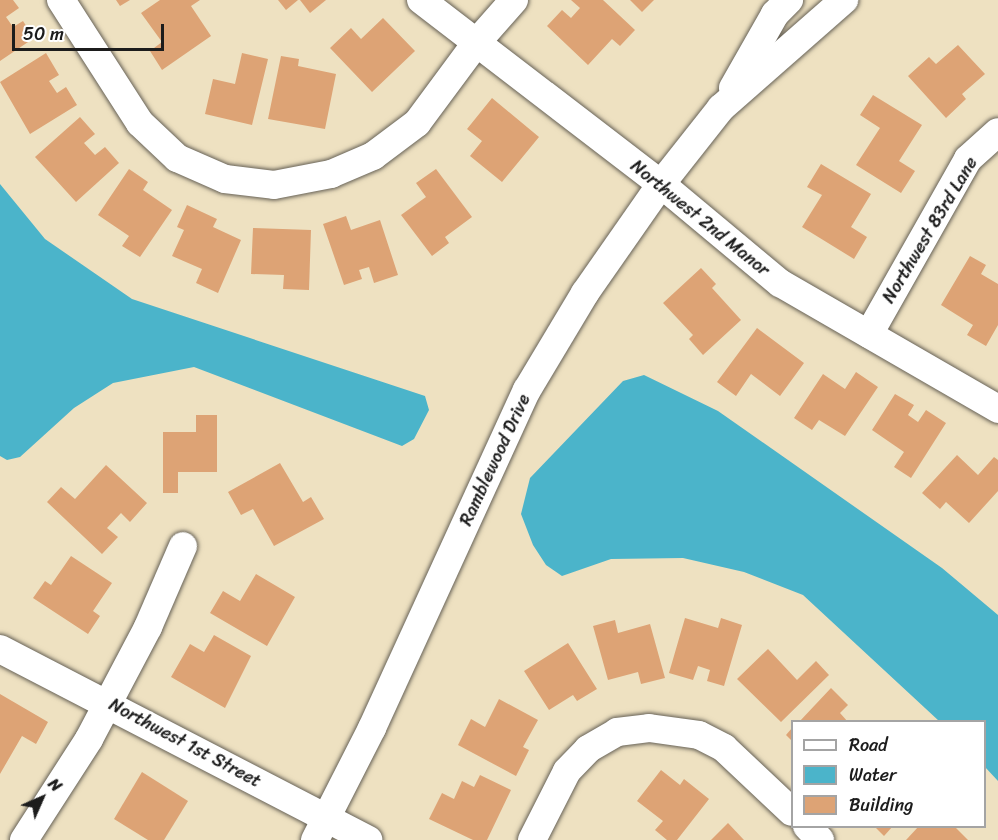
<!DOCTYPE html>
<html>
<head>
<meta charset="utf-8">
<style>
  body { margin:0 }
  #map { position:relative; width:998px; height:840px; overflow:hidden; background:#eee1c1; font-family:Sriracha,sans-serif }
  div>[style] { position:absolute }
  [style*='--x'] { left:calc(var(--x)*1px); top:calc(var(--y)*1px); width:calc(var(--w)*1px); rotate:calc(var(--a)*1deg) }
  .water>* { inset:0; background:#4bb4ca }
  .building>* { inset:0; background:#dda375 }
  .roads { filter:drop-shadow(0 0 2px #666156) drop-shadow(0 0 2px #666156) }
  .minor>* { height:28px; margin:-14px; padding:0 14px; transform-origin:14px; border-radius:14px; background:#fff }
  span { translate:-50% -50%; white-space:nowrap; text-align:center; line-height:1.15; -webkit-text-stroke:5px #fff; paint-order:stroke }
  .street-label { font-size:18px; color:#1c1c1c }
  .legend { position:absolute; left:791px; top:720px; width:195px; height:108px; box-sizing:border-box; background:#fff; border:2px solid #a4a4a4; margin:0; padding:8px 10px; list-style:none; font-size:18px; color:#1c1c1c }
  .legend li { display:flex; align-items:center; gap:12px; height:30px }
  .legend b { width:30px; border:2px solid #a4a4a4 }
  .north { position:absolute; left:12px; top:768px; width:60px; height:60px; -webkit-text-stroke:4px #fff; paint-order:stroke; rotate:45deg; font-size:16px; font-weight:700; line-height:24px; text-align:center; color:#1c1c1c }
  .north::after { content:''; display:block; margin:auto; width:21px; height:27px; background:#1c1c1c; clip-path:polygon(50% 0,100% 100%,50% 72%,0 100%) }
  .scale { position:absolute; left:12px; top:24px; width:152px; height:27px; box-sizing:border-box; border:3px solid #1c1c1c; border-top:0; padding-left:8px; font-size:18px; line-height:21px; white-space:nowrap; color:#1c1c1c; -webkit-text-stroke:4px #fff; paint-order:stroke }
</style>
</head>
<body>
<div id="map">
  <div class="water">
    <div style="clip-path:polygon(0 184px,45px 239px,132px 299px,425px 396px,429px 410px,414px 439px,402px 446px,194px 367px,113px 383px,74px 408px,20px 457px,7px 460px,0 456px)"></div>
    <div style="clip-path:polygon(644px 375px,718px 411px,942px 568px,998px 615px,998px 781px,985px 767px,984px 722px,939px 721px,803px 595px,744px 572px,683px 558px,611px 559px,562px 576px,546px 565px,533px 545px,521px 514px,530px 478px,623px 381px)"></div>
  </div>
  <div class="building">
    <div style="clip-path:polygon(0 0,13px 0,19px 8px,6px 17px,13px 27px,23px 21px,34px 38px,0 61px)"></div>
    <div style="clip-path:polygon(116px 0,130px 0,120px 6px)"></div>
    <div style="clip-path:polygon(160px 0,200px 0,191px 6px,211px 36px,162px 70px,150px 51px,162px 42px,141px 13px)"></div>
    <div style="clip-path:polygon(278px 0,298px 0,286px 10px)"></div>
    <div style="clip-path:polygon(300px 0,326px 0,310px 13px)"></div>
    <div style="clip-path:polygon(571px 0,603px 0,635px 30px,620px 46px,612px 39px,588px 65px,547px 26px,562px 10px,571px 18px,580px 8px)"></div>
    <div style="clip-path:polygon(630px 0,654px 0,642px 12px)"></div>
    <div style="clip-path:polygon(383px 18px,415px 51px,372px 92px,330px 48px,351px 28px,361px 39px)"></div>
    <div style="clip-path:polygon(958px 45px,985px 74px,962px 94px,966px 99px,946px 118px,908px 76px,929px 57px,936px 64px)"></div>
    <div style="clip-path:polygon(46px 53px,59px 75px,49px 81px,57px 93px,66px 87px,77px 105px,30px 134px,0 82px)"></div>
    <div style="clip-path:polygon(242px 53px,268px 59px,252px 125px,205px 114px,213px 79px,235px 84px)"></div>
    <div style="clip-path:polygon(281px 56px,299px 59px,298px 66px,336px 74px,325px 129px,268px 119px)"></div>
    <div style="clip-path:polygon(873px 95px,922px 125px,899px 161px,915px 171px,901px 193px,856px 165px,880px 128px,860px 115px)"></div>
    <div style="clip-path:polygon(492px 98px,539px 137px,502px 182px,470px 156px,482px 141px,467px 129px)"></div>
    <div style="clip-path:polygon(80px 117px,95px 134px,84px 143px,95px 155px,105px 147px,119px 163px,76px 202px,35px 157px)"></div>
    <div style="clip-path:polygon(821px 164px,871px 194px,851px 227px,867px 237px,854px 259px,802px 227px,822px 195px,807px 187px)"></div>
    <div style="clip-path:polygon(129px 169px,148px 182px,143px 190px,172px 210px,140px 257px,122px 246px,129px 236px,98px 215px)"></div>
    <div style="clip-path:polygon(436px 169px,472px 217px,445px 237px,449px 243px,432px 256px,401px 215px,426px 197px,416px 183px)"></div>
    <div style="clip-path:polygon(187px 205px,217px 219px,213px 227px,241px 240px,218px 293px,196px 283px,202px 269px,172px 256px,184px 230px,177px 227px)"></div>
    <div style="clip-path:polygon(346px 216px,351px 230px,380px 220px,398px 275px,374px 283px,369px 267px,359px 270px,362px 279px,344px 285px,323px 224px)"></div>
    <div style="clip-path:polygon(253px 228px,311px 230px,309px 290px,283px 289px,284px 275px,251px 274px)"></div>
    <div style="clip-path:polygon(970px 256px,986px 265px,981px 274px,998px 284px,998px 325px,986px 346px,967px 335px,973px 325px,941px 305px)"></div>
    <div style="clip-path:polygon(701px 268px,716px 284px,712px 288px,741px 320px,703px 355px,689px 339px,693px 335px,663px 303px)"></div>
    <div style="clip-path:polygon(757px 328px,804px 363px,780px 396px,751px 374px,736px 396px,717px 382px)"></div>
    <div style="clip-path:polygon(856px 372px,878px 387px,845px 436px,819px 420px,812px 430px,794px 418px,823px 374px,845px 389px)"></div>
    <div style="clip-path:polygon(895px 394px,914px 405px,908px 415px,918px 422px,926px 410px,946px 423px,911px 478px,894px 467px,904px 452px,872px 430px)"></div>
    <div style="clip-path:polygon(196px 415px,217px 415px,217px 472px,178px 472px,178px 493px,163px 493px,163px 432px,196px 432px)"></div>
    <div style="clip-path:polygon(957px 455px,978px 475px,994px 457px,998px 460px,998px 491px,969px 523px,946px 502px,940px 509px,922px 493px)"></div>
    <div style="clip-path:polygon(280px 463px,303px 502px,311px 497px,324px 519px,274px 546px,253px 509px,241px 515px,228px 492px)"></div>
    <div style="clip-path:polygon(106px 465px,147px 503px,130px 522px,121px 513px,107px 528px,118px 537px,102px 554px,47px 502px,61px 487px,75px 499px)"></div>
    <div style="clip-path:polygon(71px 556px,112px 583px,93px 611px,100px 616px,88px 634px,33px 598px,45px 581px,51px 585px)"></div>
    <div style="clip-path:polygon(256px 574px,295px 597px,267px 646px,210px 613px,223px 591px,240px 601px)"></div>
    <div style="clip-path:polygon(685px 618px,718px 628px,721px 618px,742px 625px,724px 686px,707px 681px,710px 670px,698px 666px,693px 680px,669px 673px)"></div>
    <div style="clip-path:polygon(615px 620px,618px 633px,650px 624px,665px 678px,641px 684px,638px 672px,608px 680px,593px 626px)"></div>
    <div style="clip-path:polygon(214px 635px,251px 656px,225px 708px,171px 677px,190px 644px,204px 652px)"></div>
    <div style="clip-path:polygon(568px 643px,597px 689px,577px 701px,573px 695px,549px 710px,524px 671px)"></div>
    <div style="clip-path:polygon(768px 649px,797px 680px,816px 661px,829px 675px,781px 722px,737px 679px)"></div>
    <div style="clip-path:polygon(831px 688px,848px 705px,840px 713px,848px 722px,799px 722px)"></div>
    <div style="clip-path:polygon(0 694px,48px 722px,36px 744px,22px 736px,0 774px)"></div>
    <div style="clip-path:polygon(499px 699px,538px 720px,523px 747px,529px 750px,516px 776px,458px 745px,471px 719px,485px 727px)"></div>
    <div style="clip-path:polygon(792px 728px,792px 741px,786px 735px)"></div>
    <div style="clip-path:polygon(661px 770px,680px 785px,684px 779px,709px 799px,677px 840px,667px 840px,655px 830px,663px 821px,637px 801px)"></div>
    <div style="clip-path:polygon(142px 772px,188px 801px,164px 840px,148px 840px,114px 819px)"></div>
    <div style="clip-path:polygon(480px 775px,511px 790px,487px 840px,473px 840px,429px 819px,442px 793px,454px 799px,462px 781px,474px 787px)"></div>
    <div style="clip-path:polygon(728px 823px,744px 840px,711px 840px)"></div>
    <div style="clip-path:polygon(874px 826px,893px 826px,884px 836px)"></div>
    <div style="clip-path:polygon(919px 826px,954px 826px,968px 840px,906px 840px)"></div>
  </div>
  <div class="roads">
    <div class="minor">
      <div style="--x:61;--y:0;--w:146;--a:57.3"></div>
      <div style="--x:140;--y:123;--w:51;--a:43.4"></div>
      <div style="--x:177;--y:158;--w:52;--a:23.6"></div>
      <div style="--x:225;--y:179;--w:49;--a:7"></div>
      <div style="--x:274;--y:185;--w:58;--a:-10.9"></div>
      <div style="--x:331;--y:174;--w:46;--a:-23.2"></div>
      <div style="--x:373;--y:156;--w:55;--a:-36.9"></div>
      <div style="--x:417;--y:123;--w:101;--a:-53.5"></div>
      <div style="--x:477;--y:42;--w:56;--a:-48.6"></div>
      <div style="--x:421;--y:0;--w:302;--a:37.5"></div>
      <div style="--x:661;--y:184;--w:155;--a:39.8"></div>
      <div style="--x:780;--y:283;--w:252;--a:30"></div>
      <div style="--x:733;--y:88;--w:85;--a:-60.4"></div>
      <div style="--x:775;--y:14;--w:20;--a:-45"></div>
      <div style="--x:869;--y:334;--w:201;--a:-60.5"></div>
      <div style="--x:968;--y:159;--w:40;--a:-42"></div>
      <div style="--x:0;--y:649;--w:415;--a:27.4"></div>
      <div style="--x:807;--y:826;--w:19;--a:47"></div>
      <div style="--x:24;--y:840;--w:120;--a:-57.2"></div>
      <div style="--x:89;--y:739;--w:127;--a:-62.2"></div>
      <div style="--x:148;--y:627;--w:88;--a:-66.6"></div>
      <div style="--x:315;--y:840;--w:126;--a:-63"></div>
      <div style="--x:372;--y:728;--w:372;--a:-65.4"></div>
      <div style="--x:527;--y:390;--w:113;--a:-59.1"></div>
      <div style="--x:585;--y:293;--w:133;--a:-55.1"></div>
      <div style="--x:661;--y:184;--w:97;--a:-51.7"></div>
      <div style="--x:721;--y:108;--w:164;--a:-41.3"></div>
      <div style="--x:532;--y:840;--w:77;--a:-63.1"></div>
      <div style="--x:567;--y:771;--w:30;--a:-46"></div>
      <div style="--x:588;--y:749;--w:34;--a:-30"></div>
      <div style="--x:617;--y:732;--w:32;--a:-7"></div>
      <div style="--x:649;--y:728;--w:50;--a:8"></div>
      <div style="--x:699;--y:735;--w:28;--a:27"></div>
      <div style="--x:724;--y:748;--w:93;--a:43.3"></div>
    </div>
  </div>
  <div class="street-label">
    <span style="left:700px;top:218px;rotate:39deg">Northwest 2nd Manor</span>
    <span style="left:930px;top:230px;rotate:-59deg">Northwest 83rd Lane</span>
    <span style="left:495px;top:460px;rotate:-65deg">Ramblewood Drive</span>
    <span style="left:185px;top:743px;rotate:28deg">Northwest 1st Street</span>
  </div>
  <ul class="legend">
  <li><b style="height:8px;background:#fff"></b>Road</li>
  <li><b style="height:16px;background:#4bb4ca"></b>Water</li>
  <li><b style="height:16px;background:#dda375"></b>Building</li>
  </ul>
  <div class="north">N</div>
  <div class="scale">50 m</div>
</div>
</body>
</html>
